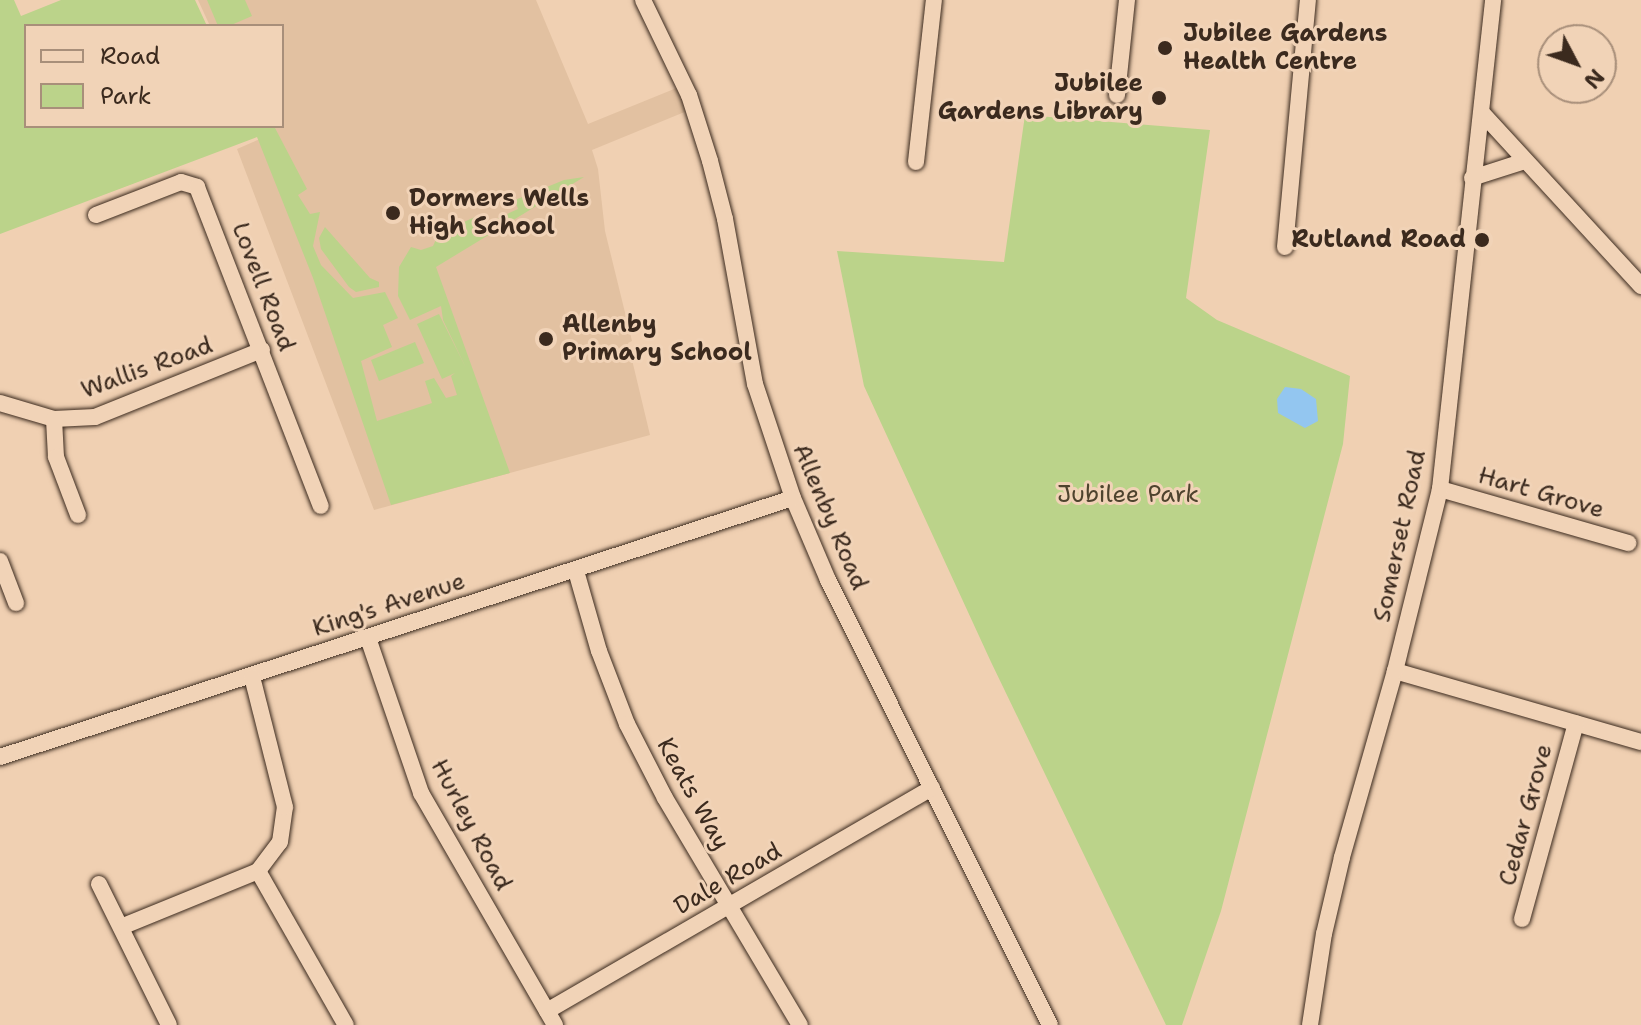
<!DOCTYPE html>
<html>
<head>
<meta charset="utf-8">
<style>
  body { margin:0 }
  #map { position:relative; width:1641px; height:1025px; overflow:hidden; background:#f0d0b2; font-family:"Shantell Sans",sans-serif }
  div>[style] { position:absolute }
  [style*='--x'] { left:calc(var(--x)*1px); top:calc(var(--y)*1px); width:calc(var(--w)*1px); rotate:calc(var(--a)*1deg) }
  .built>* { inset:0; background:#e2c1a1 }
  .green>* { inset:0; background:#bbd38a }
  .water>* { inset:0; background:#93c6f0 }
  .roads { filter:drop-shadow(0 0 2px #3b2a1e) drop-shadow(0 0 2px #3b2a1e) }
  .minor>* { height:16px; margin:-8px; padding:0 8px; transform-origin:8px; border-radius:8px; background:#f1d3b7 }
  .dots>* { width:22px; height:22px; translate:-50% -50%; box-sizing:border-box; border:4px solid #f1d3b7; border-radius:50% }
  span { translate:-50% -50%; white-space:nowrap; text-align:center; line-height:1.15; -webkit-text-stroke:6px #f1d3b7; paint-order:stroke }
  .poi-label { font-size:24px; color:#3b2a1e; font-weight:700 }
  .left { translate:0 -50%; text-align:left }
  .right { translate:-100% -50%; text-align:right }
  .street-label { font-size:24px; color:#3b2a1e }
  .park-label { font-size:24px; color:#4e432e }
  .legend { position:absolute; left:24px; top:24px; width:260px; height:104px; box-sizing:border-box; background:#f1d3b7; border:2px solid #a88f7a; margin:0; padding:10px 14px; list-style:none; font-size:24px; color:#3b2a1e }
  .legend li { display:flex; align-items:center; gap:16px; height:40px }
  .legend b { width:40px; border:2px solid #a88f7a }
  .north { position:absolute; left:1537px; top:24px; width:80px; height:80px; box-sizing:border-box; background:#f1d3b7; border:2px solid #a88f7a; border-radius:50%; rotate:131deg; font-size:22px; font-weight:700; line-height:32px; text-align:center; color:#3b2a1e }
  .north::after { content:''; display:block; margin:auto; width:28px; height:36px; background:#3b2a1e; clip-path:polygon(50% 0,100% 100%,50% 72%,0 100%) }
</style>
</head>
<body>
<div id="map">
  <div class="built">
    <div style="clip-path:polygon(198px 0,536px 0,588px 124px,679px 87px,687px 111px,592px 150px,598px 169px,605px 231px,632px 341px,628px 343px,650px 435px,374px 510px,237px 149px,260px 139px,254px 126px,282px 126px,282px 26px,210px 26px)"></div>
  </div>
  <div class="green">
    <div style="clip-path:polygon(0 0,14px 0,21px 16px,61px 0,195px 0,207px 26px,26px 26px,26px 126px,274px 126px,307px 189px,298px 195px,310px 214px,320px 212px,313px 246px,321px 265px,353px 298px,385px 292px,398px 318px,383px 325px,392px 347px,361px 361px,377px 421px,432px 403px,425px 381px,434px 378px,446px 398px,457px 395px,451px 376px,455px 373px,442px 379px,417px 324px,439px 314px,466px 368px,443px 320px,441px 306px,410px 320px,398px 296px,399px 267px,411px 247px,421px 250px,433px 246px,439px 233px,475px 217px,481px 226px,518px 209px,515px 200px,564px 180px,584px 177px,436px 267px,510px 473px,391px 505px,313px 278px,257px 137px,0 234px)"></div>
    <div style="clip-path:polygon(207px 0,245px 0,252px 16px,229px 26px,218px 26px)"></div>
    <div style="clip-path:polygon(1025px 115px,1210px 130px,1186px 298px,1217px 320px,1350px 376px,1343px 444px,1221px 911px,1182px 1025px,1166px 1025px,991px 662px,864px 386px,837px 251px,1004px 262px)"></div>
    <div style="clip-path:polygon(325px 227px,370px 278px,379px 282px,379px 287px,356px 292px,349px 287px,321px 249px,319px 238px)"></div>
    <div style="clip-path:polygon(415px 342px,424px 363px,379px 381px,371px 360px)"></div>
  </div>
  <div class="water">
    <div style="clip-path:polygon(1285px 387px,1301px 389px,1316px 399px,1318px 421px,1305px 428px,1278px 413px,1277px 399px)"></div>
  </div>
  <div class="roads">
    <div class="minor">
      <div style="--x:643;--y:0;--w:106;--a:64.2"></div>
      <div style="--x:689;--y:95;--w:69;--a:72.3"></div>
      <div style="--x:710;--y:161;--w:60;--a:75.5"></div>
      <div style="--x:725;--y:219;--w:168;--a:79.7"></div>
      <div style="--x:755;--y:384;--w:120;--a:71.6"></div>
      <div style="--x:793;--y:498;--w:89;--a:66.9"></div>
      <div style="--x:828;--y:580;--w:497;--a:63.5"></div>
      <div style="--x:1117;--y:95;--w:96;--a:-84"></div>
      <div style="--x:1483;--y:114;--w:234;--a:47.4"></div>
      <div style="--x:916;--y:162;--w:163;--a:-83.7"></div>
      <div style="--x:1472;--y:178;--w:56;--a:-17.8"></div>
      <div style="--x:96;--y:215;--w:91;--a:-21.2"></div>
      <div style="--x:181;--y:182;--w:17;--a:17"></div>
      <div style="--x:197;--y:187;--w:342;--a:68.8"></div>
      <div style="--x:1285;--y:247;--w:248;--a:-84.7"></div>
      <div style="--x:0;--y:403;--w:56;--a:16.5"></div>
      <div style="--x:54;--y:419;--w:41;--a:-2.8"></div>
      <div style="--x:95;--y:417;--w:180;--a:-21.9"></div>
      <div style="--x:54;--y:419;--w:38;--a:87"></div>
      <div style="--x:56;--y:457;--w:62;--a:69.2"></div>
      <div style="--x:1440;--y:489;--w:196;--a:16"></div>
      <div style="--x:0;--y:561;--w:45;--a:69.1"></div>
      <div style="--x:576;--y:571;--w:83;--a:74"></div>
      <div style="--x:599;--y:651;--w:78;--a:69"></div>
      <div style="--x:627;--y:724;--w:83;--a:62.8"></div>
      <div style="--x:665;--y:798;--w:264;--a:59.3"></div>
      <div style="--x:368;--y:638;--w:164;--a:71.1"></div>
      <div style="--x:421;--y:793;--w:268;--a:60"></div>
      <div style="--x:1395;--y:671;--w:256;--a:16.1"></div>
      <div style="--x:0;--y:757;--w:834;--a:-18.09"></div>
      <div style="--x:258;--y:871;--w:177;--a:60.3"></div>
      <div style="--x:99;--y:884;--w:157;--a:63.6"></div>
      <div style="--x:1522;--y:919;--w:203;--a:-74.6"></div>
      <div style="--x:121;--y:927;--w:148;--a:-22.2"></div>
      <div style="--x:258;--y:871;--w:36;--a:-53"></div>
      <div style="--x:280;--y:842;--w:35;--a:-82"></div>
      <div style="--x:285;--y:807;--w:134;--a:-104.2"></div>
      <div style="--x:547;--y:1011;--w:445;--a:-30.1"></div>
      <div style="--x:1310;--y:1025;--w:92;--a:-81.3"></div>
      <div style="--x:1324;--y:934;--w:79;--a:-76.8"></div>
      <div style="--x:1342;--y:857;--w:193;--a:-74.1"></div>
      <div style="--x:1395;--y:671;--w:187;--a:-76.1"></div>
      <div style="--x:1440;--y:489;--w:492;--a:-83.8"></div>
    </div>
  </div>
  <div class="dots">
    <div style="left:1165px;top:48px;background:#3b2a1e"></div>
    <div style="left:1159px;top:98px;background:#3b2a1e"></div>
    <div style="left:393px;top:213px;background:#3b2a1e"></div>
    <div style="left:1482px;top:240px;background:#3b2a1e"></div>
    <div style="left:546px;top:339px;background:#3b2a1e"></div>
  </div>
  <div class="poi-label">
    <span class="left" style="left:1183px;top:48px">Jubilee Gardens<br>Health Centre</span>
    <span class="right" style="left:1143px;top:98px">Jubilee<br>Gardens Library</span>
    <span class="left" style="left:409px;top:213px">Dormers Wells<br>High School</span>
    <span class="right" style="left:1466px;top:240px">Rutland Road</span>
    <span class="left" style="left:562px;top:339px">Allenby<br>Primary School</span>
  </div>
  <div class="street-label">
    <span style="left:263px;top:287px;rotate:69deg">Lovell Road</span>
    <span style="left:147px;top:368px;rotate:-20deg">Wallis Road</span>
    <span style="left:1541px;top:493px;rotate:16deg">Hart Grove</span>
    <span style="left:830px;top:517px;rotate:67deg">Allenby Road</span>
    <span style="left:1400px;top:536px;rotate:-78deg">Somerset Road</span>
    <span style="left:389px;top:605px;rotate:-18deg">King's Avenue</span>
    <span style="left:693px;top:794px;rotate:61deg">Keats Way</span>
    <span style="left:1526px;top:815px;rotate:-75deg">Cedar Grove</span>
    <span style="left:471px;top:825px;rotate:62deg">Hurley Road</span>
    <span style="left:728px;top:879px;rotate:-30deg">Dale Road</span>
  </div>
  <div class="park-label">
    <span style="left:1128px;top:495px">Jubilee Park</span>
  </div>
  <ul class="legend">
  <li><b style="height:10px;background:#f1d3b7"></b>Road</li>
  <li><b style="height:22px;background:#bbd38a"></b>Park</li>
  </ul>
  <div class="north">N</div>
</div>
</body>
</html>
